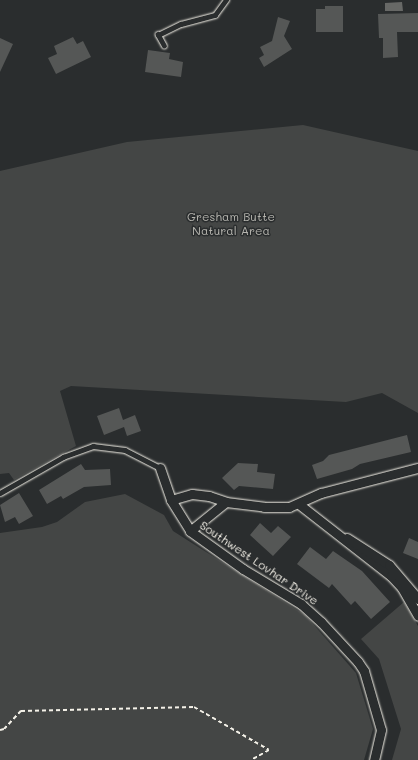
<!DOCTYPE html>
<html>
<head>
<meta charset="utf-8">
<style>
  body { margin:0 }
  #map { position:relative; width:418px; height:760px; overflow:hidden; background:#2a2d2e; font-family:Mali,sans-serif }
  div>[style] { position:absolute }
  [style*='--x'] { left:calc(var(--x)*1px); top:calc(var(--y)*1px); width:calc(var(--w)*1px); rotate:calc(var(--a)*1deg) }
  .green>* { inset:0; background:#444645 }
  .water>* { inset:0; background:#676866 }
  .building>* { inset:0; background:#555756 }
  .path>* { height:2px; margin-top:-1px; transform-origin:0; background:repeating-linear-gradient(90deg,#f4f1e8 0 4px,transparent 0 7px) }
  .roads { filter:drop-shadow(0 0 1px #f4f1e8) drop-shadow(0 0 1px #f4f1e8) }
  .lane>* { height:4.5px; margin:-2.25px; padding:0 2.25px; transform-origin:2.25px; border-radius:2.25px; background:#2a2d2e }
  .street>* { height:9px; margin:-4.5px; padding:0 4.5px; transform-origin:4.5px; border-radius:4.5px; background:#2a2d2e }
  span { translate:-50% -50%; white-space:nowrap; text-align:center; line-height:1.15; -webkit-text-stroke:3px #2a2d2e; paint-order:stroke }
  .park-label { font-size:12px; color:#b6b5af }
  .street-label { font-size:12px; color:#f4f1e8 }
</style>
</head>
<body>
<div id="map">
  <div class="green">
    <div style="clip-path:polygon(303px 125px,418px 151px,418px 413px,382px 393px,346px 402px,71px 386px,60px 391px,76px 446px,14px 480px,9px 473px,0 474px,0 171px,127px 142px)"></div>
    <div style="clip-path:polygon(125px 494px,164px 515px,173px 531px,305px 615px,356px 673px,373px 729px,364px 760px,0 760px,0 533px,42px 527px,57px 522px,85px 502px)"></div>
    <div style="clip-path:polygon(404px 602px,418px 626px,418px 760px,392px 760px,401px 729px,379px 659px,361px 639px)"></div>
  </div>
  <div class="water">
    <div style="clip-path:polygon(402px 2px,403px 11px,385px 11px,385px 3px)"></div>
  </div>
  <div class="building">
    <div style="clip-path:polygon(325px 6px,343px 6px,343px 32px,316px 32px,316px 9px,325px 9px)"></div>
    <div style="clip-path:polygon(418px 13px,418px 32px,397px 32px,398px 57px,383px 58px,383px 38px,379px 38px,378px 14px)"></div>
    <div style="clip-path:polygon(278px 17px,290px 21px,284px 36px,292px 49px,264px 67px,259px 58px,264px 55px,260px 47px,272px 41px)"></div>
    <div style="clip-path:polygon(73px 37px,77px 44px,83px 41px,91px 57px,56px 74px,48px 58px,57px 54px,54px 46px)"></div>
    <div style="clip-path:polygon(0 38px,13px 44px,0 72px)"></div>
    <div style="clip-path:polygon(148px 50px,170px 53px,169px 59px,183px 62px,181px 77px,145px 72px)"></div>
    <div style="clip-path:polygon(119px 408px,123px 420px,135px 415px,141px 431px,127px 436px,124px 427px,104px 435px,97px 416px)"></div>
    <div style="clip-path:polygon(407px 435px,411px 452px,360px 464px,352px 469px,317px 479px,312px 465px,323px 461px,329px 455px)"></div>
    <div style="clip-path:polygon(238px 463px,258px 464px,257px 472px,275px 474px,273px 489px,239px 486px,234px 490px,222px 478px)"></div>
    <div style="clip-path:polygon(81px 464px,85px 470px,110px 469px,111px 485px,84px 487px,63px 499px,61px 496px,47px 504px,39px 490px)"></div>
    <div style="clip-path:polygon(19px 493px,33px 516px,19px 524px,15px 517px,5px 522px,0 505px)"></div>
    <div style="clip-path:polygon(260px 523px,271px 533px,278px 526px,291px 537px,273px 556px,250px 535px)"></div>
    <div style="clip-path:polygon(409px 538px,418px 542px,418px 559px,403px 553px)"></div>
    <div style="clip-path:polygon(310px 547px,326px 559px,333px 551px,362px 571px,390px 602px,371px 619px,355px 601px,351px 605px,332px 584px,329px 588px,297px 564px)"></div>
  </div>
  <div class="path">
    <div style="--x:0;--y:730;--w:4;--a:-14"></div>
    <div style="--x:4;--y:729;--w:25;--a:-47"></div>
    <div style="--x:21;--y:711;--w:173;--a:-1.3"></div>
    <div style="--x:194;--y:707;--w:86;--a:29.8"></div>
    <div style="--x:269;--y:750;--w:21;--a:151"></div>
  </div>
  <div class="roads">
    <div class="lane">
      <div style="--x:164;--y:46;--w:13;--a:-119"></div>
      <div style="--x:158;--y:35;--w:25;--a:-26"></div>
      <div style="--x:181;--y:24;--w:35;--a:-15"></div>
      <div style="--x:215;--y:15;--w:19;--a:-54"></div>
      <div style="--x:0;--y:493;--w:73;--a:-29.7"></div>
      <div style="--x:63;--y:457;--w:32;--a:-20"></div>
      <div style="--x:93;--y:446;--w:32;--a:7"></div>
      <div style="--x:125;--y:450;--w:39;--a:27"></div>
    </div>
    <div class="street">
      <div style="--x:160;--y:468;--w:34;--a:71"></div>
      <div style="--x:171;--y:500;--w:36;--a:58"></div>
      <div style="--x:190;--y:531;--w:65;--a:35.6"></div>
      <div style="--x:243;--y:569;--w:68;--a:31.1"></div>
      <div style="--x:301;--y:604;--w:27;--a:42"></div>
      <div style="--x:321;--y:622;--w:54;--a:47.2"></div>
      <div style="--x:358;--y:662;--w:11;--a:56"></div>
      <div style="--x:364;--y:671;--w:61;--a:73.9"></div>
      <div style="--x:381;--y:730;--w:31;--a:103"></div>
      <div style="--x:171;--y:500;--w:22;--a:-16"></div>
      <div style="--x:192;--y:494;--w:17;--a:7"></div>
      <div style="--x:209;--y:496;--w:18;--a:19"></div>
      <div style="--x:226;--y:502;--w:38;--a:7"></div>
      <div style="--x:264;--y:507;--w:25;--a:0"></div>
      <div style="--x:289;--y:507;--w:35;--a:-24"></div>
      <div style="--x:321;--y:493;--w:100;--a:-14.5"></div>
      <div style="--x:300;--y:505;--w:115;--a:38"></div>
      <div style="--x:391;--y:576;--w:16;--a:47"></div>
      <div style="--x:402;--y:588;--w:32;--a:60"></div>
      <div style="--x:190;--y:531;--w:46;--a:-38.9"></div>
      <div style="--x:347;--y:538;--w:50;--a:32.7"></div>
      <div style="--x:389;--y:565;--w:45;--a:49.5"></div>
    </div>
  </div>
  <div class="park-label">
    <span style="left:231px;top:224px">Gresham Butte<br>Natural Area</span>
  </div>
  <div class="street-label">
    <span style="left:259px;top:563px;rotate:34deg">Southwest Lovhar Drive</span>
  </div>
</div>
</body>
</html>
